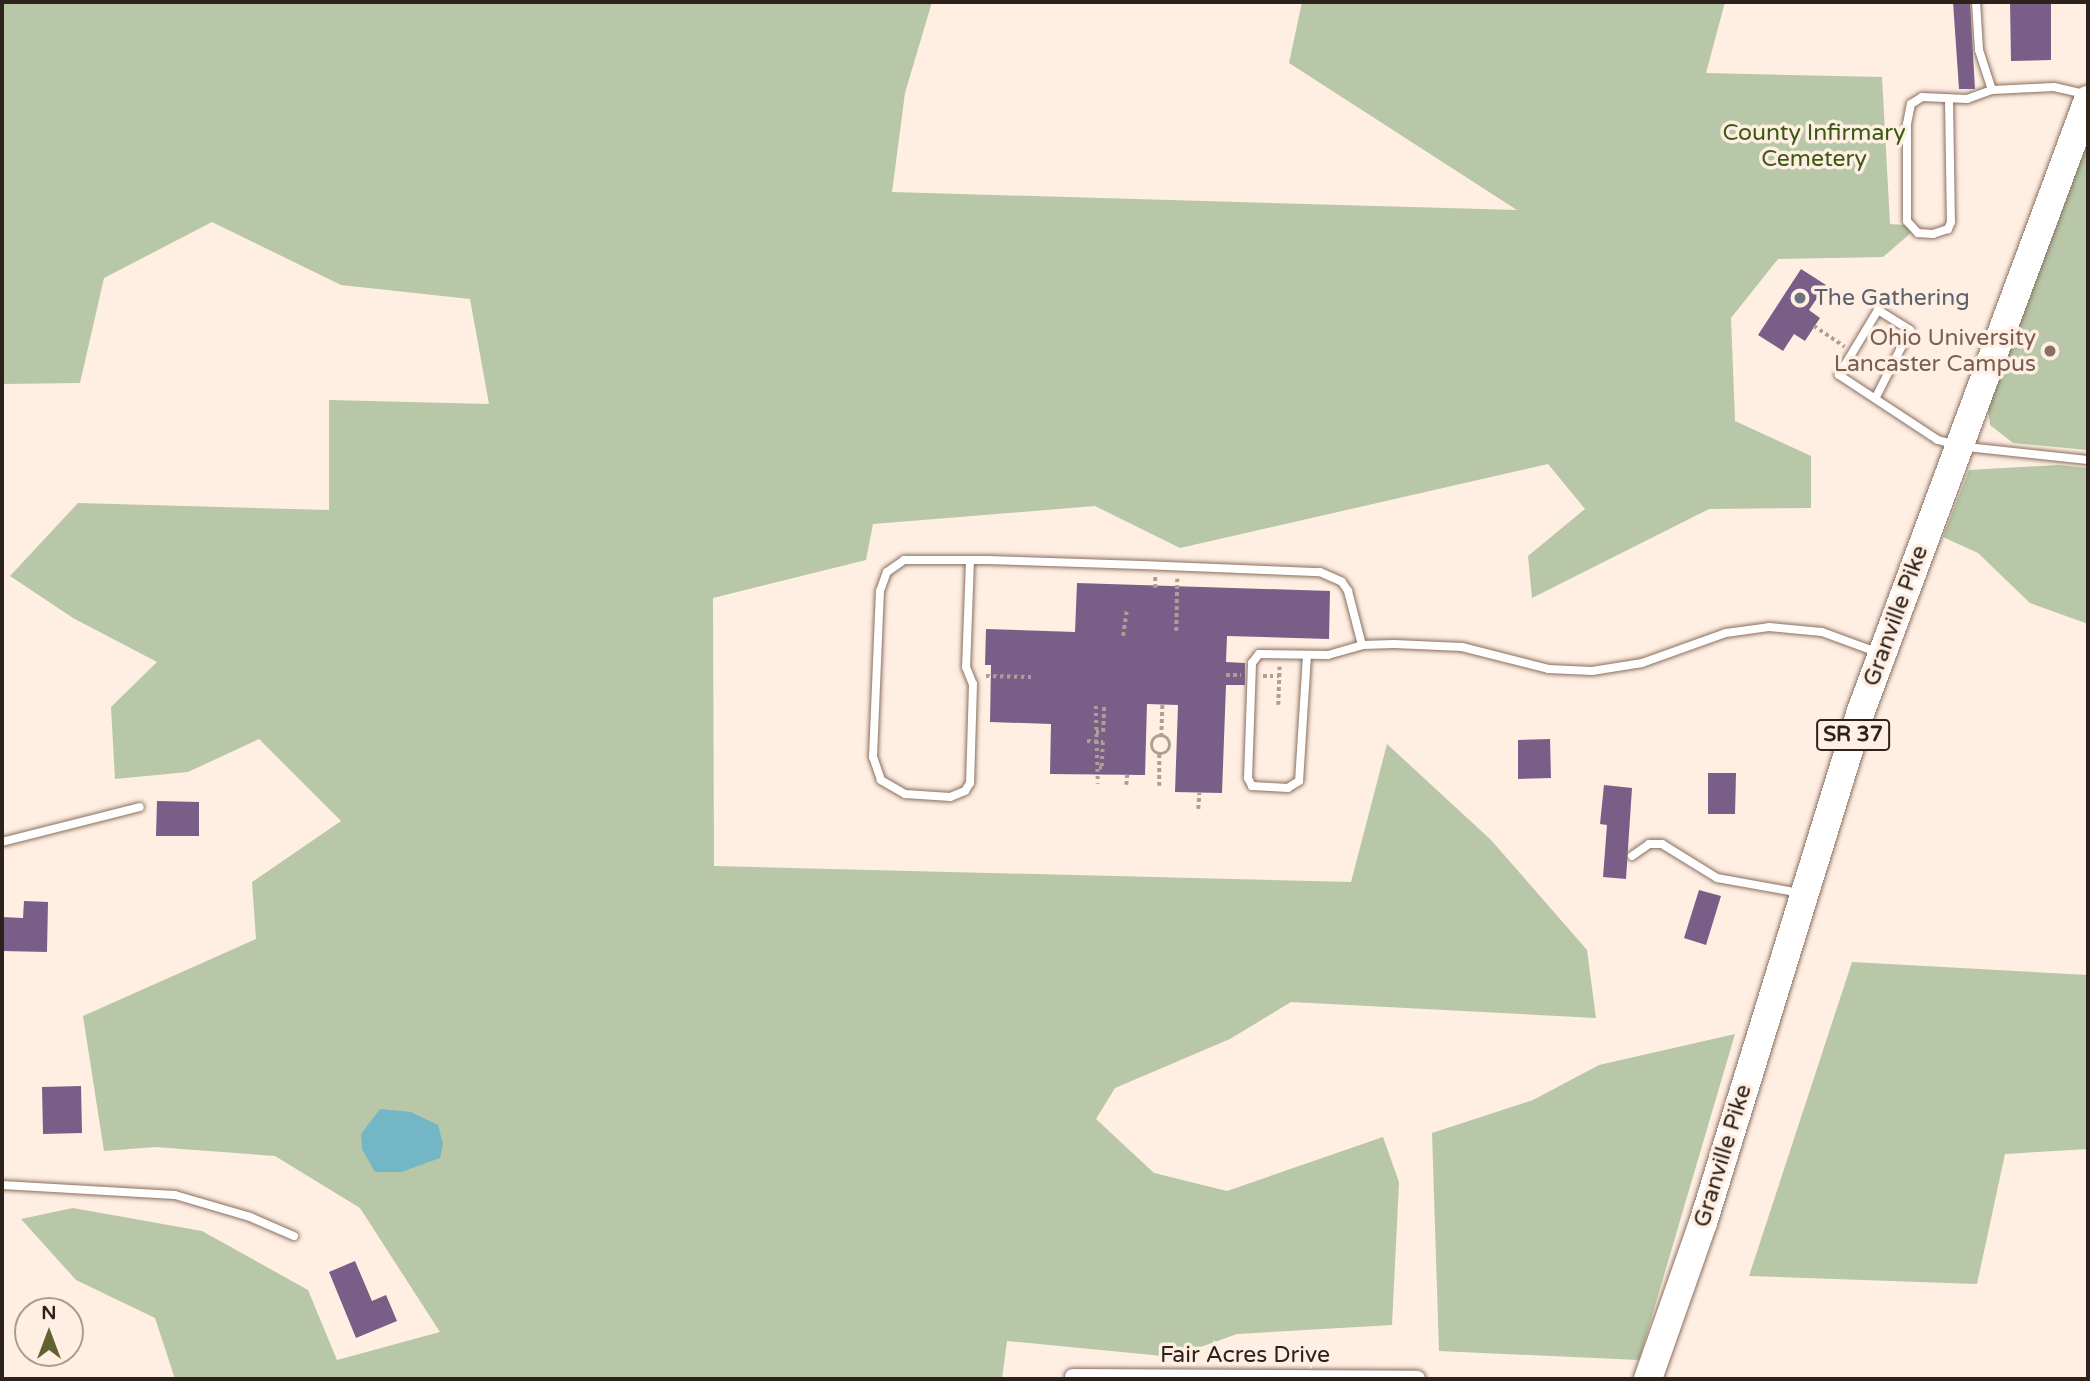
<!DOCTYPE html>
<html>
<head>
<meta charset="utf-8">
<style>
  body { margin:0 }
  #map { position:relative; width:2090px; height:1381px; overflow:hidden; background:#ffeee2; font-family:"Varela Round",sans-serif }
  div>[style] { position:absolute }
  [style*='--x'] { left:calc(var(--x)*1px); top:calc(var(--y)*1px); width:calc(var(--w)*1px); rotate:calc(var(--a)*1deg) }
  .green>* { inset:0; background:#b7c7a8 }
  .water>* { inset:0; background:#73b7c7 }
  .building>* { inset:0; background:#7a5e88 }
  .path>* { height:3.5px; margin-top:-1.75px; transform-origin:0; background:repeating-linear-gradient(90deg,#ad9f94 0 3.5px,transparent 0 7px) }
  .path>.ring { margin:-1.75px; padding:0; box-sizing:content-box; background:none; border:3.5px solid #ad9f94; border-radius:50% }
  .roads { filter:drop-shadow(0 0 2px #886f5f) drop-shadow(0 0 2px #886f5f) }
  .lane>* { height:8px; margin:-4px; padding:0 4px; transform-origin:4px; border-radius:4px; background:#fff }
  .street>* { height:16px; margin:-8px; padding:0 8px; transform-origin:8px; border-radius:8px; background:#fff }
  .highway>* { height:28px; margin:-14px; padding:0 14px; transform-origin:14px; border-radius:14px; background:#fff }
  .dots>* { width:19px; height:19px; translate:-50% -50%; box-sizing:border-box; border:4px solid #ffeee2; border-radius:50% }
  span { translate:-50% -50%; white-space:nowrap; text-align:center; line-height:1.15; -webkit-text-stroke:7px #ffeee2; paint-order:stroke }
  .shield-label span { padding:2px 5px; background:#ffeee2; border:2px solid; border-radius:5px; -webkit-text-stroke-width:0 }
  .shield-label { font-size:21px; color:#2c221b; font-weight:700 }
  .park-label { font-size:23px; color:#3b5913 }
  .worship-label { font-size:23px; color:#5b616d }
  .left { translate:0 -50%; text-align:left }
  .education-label { font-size:23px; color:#785e54 }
  .right { translate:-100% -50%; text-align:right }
  .street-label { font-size:23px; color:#2c221b }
  .frame { position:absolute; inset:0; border:4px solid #2c221b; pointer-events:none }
  .north { position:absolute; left:14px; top:1297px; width:70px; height:70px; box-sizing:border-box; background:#ffeee2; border:2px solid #ab9c92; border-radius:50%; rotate:0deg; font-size:19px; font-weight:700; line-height:28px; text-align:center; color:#2c221b }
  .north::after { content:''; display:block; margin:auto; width:24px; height:32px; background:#60622f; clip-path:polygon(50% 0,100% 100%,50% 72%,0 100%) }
</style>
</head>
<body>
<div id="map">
  <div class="green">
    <div style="clip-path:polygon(2px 2px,932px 2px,905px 93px,892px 192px,1517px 210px,1289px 63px,1302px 2px,1725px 2px,1706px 73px,1882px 77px,1890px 224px,1919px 226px,1883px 257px,1778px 259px,1731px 318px,1735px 421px,1811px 456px,1811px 508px,1709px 509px,1532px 598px,1528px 556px,1585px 509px,1548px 464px,1180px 548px,1095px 506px,873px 524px,866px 560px,713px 598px,714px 866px,1351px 882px,1387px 744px,1491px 840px,1587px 950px,1596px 1018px,1291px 1002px,1230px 1039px,1115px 1088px,1096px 1119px,1154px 1173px,1227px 1191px,1383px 1137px,1399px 1182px,1392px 1325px,1237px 1334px,1173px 1357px,1007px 1341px,1002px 1379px,175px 1379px,155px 1318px,76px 1280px,21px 1219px,73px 1208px,202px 1231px,308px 1290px,337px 1360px,440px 1332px,360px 1208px,275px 1156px,155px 1147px,104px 1151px,83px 1016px,256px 939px,252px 882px,341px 821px,259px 739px,188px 772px,115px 779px,111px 707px,157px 662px,73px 618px,10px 576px,78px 503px,329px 510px,329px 400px,489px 404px,470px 299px,341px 285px,212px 222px,104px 278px,80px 383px,2px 384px)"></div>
    <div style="clip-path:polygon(2088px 137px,2088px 450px,2013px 443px,1990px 425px,1988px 408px)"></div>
    <div style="clip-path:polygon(2058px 465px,2088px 468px,2088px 624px,2030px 603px,1978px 553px,1943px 537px,1969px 470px)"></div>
    <div style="clip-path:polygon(1852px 962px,2088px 975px,2088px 1149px,2005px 1154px,1977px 1284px,1749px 1276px)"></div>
    <div style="clip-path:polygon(1735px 1034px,1639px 1360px,1439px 1351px,1432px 1133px,1533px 1100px,1599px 1065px)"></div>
  </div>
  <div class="water">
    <div style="clip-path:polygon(380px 1109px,411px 1112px,438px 1125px,443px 1144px,440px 1158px,401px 1172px,375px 1172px,362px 1149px,361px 1134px)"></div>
  </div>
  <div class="building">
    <div style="clip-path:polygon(1953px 2px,1970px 2px,1975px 89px,1959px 89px)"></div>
    <div style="clip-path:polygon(2010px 2px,2051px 2px,2051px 60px,2011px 61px)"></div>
    <div style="clip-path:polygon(1801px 269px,1826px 285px,1809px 310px,1820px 318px,1805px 341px,1794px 334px,1783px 351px,1758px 335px)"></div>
    <div style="clip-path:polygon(1077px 583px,1330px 591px,1329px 639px,1227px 636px,1226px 662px,1245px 663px,1245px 685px,1226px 685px,1222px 793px,1175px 792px,1178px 705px,1147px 704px,1145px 775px,1050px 774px,1051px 724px,990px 722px,991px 665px,985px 665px,986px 629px,1075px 632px)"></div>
    <div style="clip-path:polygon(1550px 739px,1551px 778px,1518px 779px,1518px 740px)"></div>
    <div style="clip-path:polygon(1708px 773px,1736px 773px,1735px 814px,1708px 814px)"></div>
    <div style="clip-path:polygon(1604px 785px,1632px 788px,1626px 879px,1603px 877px,1607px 825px,1600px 824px)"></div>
    <div style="clip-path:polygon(157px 801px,199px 802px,199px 836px,156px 836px)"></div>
    <div style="clip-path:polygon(1699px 890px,1721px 896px,1706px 945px,1684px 938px)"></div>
    <div style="clip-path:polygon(24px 901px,48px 902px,47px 952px,2px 951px,2px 917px,23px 918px)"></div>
    <div style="clip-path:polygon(81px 1086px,82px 1133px,43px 1134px,42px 1087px)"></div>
    <div style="clip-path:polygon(355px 1261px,372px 1301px,386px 1295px,397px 1321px,356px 1338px,329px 1272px)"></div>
  </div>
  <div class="path">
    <div style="--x:1814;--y:326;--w:37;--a:34"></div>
    <div style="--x:1155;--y:588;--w:12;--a:-90"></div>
    <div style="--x:1176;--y:631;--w:52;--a:-88.9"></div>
    <div style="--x:1123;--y:636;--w:28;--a:-82"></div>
    <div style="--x:1226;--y:675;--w:15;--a:0"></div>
    <div style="--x:986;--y:676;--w:45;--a:1.3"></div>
    <div style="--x:1263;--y:676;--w:16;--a:0"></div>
    <div style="--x:1278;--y:705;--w:38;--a:-88"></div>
    <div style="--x:1096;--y:706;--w:78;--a:88.5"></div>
    <div style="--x:1096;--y:732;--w:7;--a:0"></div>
    <div style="--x:1103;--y:732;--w:26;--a:-88"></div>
    <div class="ring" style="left:1152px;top:736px;width:14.5px;height:14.5px"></div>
    <div style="--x:1161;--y:737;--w:33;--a:-88"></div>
    <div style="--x:1087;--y:741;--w:16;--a:4"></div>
    <div style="--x:1103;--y:742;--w:26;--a:92"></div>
    <div style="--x:1102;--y:768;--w:4;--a:180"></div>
    <div style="--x:1126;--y:785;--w:10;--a:-84"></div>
    <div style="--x:1159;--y:786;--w:33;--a:-90"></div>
    <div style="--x:1198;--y:809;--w:16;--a:-86"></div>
  </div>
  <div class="roads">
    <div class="lane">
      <div style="--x:1976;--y:2;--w:48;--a:86.4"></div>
      <div style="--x:1979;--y:50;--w:42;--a:72"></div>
      <div style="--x:1992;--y:90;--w:62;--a:-2.8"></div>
      <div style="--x:2054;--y:87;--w:32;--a:13"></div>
      <div style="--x:1949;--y:99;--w:123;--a:89.1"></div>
      <div style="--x:1951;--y:222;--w:8;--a:113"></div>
      <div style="--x:1948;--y:229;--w:16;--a:162"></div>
      <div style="--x:1933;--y:234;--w:15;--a:-176"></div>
      <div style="--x:1918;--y:233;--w:16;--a:-133"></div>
      <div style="--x:1907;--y:221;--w:97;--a:-90"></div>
      <div style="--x:1907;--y:124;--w:20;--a:-79"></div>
      <div style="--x:1911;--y:104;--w:13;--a:-32"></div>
      <div style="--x:1922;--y:97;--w:45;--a:2.5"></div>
      <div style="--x:1967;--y:99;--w:27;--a:-20"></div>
      <div style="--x:1876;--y:397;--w:75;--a:-63.1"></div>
      <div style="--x:1910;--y:330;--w:38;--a:-148"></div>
      <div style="--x:1878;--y:310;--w:76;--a:121"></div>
      <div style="--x:1839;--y:375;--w:118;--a:33.3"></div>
      <div style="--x:1938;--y:440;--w:16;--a:15"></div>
      <div style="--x:1966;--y:447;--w:123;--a:6.1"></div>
      <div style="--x:970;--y:560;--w:107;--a:92.1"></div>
      <div style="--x:966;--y:667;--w:18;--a:68"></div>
      <div style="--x:973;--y:684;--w:99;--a:91.7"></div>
      <div style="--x:970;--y:783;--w:9;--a:122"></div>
      <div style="--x:965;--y:791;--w:16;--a:158"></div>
      <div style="--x:950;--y:797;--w:45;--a:-176.2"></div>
      <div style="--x:905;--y:794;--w:28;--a:-150"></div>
      <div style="--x:881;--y:780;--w:24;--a:-109"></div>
      <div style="--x:873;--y:757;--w:166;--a:-87.6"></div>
      <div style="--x:880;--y:591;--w:20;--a:-70"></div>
      <div style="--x:887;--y:572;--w:21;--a:-35"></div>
      <div style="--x:904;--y:560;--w:84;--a:0"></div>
      <div style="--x:988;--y:560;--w:154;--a:1.9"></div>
      <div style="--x:1142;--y:565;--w:178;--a:2.3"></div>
      <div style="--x:1320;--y:572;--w:24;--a:24"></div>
      <div style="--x:1342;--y:582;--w:11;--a:56"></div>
      <div style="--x:1348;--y:591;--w:56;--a:75.5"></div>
      <div style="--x:1307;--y:655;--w:126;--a:93.6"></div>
      <div style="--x:1299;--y:781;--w:13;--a:148"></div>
      <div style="--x:1288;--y:788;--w:36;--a:-177"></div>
      <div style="--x:1252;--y:786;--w:9;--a:-117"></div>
      <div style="--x:1248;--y:778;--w:115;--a:-88"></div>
      <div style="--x:1252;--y:663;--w:11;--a:-52"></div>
      <div style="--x:1259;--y:654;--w:69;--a:0.8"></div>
      <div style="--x:1328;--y:655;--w:35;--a:-16"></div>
      <div style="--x:1362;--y:645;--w:32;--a:-2"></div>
      <div style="--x:1394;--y:644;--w:68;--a:2.5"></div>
      <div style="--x:1462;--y:647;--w:89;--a:14.3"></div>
      <div style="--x:1548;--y:669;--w:44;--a:2.6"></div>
      <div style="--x:1592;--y:671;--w:51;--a:-9.1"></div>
      <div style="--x:1642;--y:663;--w:89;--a:-19.7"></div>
      <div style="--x:1726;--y:633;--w:43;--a:-7.9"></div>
      <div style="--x:1769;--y:627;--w:53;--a:5.4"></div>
      <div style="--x:1822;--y:632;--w:61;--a:20.2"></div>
      <div style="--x:2;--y:842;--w:142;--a:-14.2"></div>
      <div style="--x:1632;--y:856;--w:21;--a:-35"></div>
      <div style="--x:1649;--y:844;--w:13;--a:0"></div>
      <div style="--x:1662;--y:844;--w:65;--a:31.7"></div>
      <div style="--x:1717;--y:878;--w:84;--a:10.2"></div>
      <div style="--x:2;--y:1185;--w:173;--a:3.3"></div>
      <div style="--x:175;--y:1195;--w:78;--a:16.3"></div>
      <div style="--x:250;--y:1217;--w:48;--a:23.4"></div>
    </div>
    <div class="street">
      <div style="--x:1073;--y:1377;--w:344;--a:0.3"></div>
    </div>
    <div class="highway">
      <div style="--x:1648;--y:1379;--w:165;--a:-70.6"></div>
      <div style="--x:1703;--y:1223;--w:536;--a:-72.85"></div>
      <div style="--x:1861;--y:711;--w:652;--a:-69.62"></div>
    </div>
  </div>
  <div class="dots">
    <div style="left:1800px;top:298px;background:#6b7280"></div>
    <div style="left:2050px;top:351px;background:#8d6e63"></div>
  </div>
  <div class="shield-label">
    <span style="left:1853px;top:735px">SR 37</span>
  </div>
  <div class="park-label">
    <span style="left:1814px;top:146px">County Infirmary<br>Cemetery</span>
  </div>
  <div class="worship-label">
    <span class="left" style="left:1814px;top:298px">The Gathering</span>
  </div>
  <div class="education-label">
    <span class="right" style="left:2036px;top:351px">Ohio University<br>Lancaster Campus</span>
  </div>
  <div class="street-label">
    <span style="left:1896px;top:616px;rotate:-70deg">Granville Pike</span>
    <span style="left:1723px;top:1156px;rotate:-73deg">Granville Pike</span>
    <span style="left:1245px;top:1355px">Fair Acres Drive</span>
  </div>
  <div class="frame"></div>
  <div class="north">N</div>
</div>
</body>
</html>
